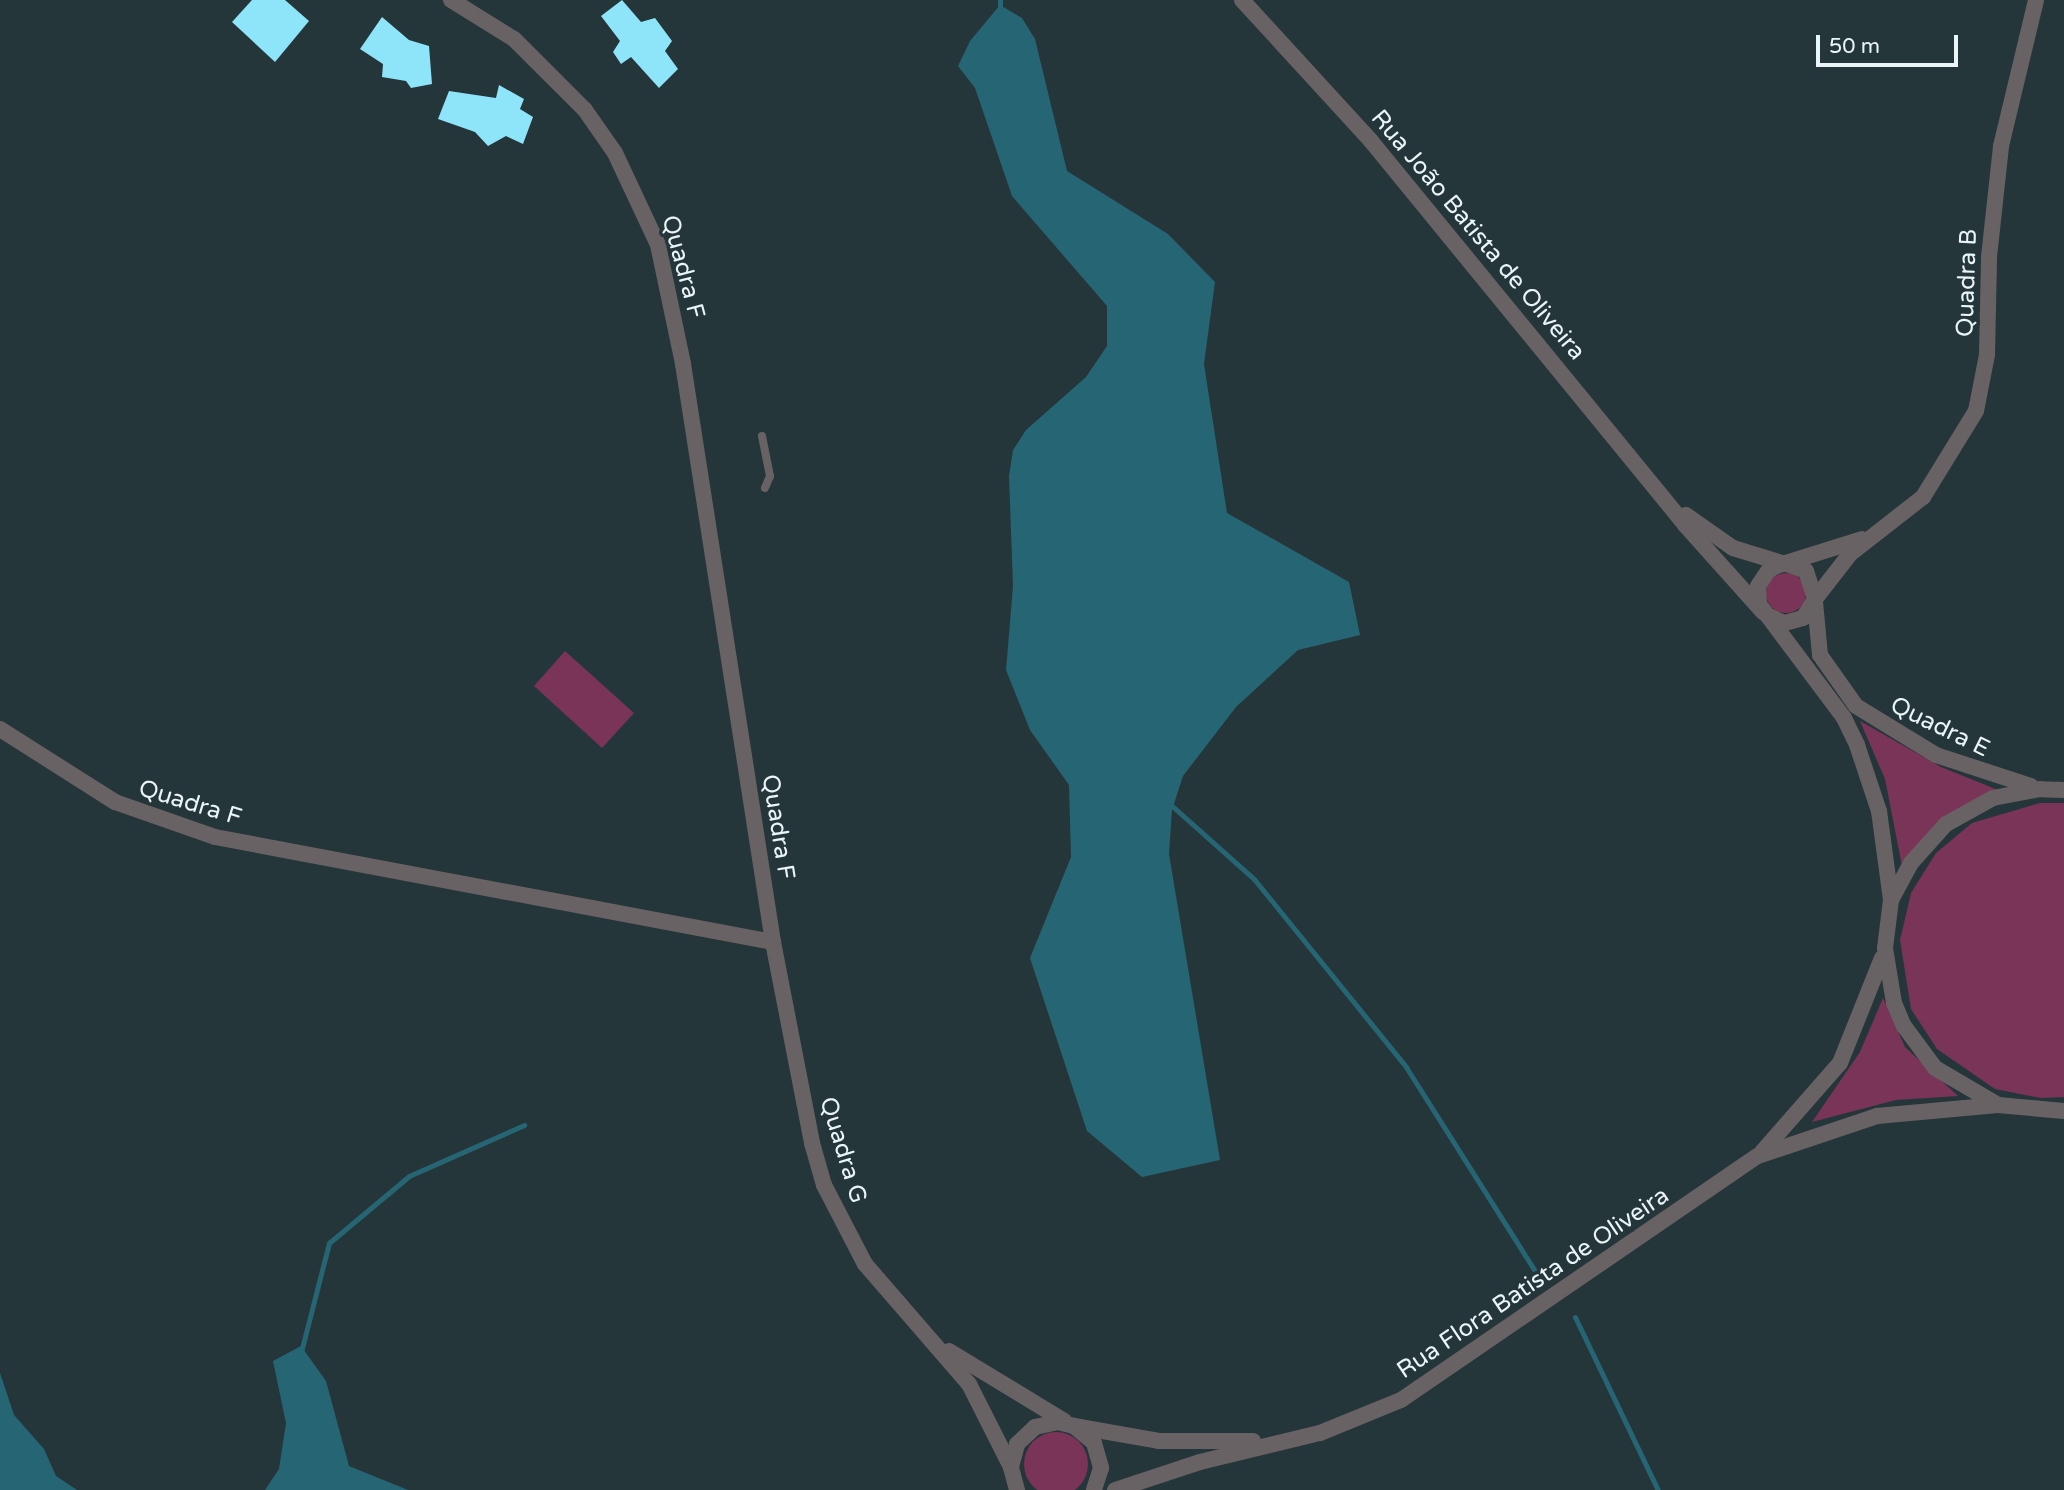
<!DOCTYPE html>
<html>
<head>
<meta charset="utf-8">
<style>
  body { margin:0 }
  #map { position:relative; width:2064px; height:1490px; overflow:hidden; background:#25363a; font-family:"Varela Round",sans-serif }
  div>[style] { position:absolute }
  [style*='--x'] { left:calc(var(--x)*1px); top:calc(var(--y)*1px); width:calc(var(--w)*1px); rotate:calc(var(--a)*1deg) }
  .green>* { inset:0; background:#793458 }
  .round { border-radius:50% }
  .water>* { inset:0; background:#266573 }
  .stream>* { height:5px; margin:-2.5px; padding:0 2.5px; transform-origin:2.5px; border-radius:2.5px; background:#266573 }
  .building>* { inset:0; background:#8ee5fa }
  .service>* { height:8px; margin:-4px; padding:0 4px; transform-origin:4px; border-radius:4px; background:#696265 }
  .minor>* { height:16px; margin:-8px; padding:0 8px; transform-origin:8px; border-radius:8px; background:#696265 }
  span { translate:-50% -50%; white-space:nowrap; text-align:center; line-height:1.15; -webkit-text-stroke:7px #25363a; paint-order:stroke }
  .street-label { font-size:24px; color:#eaf5f8 }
  .scale { position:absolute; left:1816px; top:35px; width:142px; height:32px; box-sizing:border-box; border:4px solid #eaf5f8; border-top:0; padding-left:9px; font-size:21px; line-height:24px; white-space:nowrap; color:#eaf5f8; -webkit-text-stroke:5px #25363a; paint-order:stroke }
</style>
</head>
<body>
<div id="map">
  <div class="green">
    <div class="round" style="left:1766px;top:573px;width:40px;height:40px"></div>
    <div style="clip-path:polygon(565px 651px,634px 713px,602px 748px,534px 686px)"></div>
    <div style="clip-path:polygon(1860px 721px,1941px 767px,1998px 790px,1942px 818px,1902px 866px,1885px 779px)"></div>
    <div style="clip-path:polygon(2040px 803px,2064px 803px,2064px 1097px,2041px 1098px,1995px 1089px,1937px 1049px,1911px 1009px,1900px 940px,1911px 893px,1936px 853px,1972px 823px)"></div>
    <div style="clip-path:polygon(1883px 998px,1905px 1047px,1958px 1096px,1896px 1100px,1812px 1122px,1860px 1052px)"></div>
    <div class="round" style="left:1024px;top:1432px;width:64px;height:64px"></div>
  </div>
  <div class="water">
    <div style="clip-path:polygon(1000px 5px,1022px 18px,1035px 39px,1067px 171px,1168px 234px,1215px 282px,1204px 364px,1227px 513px,1349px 582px,1360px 635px,1298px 650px,1236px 707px,1183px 776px,1172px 810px,1169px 854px,1220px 1160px,1142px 1177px,1087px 1131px,1030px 958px,1071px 857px,1069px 785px,1030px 730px,1006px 670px,1013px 586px,1009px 476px,1013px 450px,1026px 430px,1086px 377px,1107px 346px,1107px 306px,1012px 196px,975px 88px,958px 66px,970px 41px)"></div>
    <div style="clip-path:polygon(301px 1346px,326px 1381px,349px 1466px,408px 1490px,265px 1490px,279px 1469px,286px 1423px,273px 1361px)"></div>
    <div style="clip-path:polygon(0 1373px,14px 1415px,44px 1449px,56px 1476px,77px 1490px,0 1490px)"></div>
  </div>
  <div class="stream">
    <div style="--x:1000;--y:11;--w:11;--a:-90"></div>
    <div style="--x:1171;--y:805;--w:111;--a:41.7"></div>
    <div style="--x:1254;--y:879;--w:242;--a:51"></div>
    <div style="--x:1406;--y:1067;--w:245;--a:57.7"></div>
    <div style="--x:1575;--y:1317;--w:192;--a:64.4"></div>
    <div style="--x:301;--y:1352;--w:113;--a:-75.6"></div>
    <div style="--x:329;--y:1243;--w:104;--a:-39.9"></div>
    <div style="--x:409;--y:1176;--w:126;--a:-23.9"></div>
  </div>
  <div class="building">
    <div style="clip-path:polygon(252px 0,285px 0,309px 21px,275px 62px,232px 22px)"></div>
    <div style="clip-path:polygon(622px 0,641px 22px,655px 18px,672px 41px,665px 51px,678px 69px,659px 88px,631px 57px,621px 64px,613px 52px,620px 41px,601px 16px)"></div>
    <div style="clip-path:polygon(382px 17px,409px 40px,429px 46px,432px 84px,411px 88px,406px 81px,382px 77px,383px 64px,360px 49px)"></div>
    <div style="clip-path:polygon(499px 85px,524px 99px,520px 109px,533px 117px,523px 144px,506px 136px,488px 146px,475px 132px,438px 119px,449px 91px,496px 98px)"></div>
  </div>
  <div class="service">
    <div style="--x:762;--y:436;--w:41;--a:78.7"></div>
    <div style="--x:770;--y:476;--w:13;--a:113"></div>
  </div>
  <div class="minor">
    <div style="--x:451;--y:0;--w:74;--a:31.8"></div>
    <div style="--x:514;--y:39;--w:100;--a:45"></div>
    <div style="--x:585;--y:110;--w:52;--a:55.1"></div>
    <div style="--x:615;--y:153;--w:102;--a:64.9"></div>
    <div style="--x:658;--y:245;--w:122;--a:78.1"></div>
    <div style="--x:683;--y:364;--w:585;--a:81.15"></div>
    <div style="--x:773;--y:942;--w:205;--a:79"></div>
    <div style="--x:812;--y:1143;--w:44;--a:74.1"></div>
    <div style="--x:824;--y:1185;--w:89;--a:62.6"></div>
    <div style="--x:865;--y:1264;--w:159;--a:49.1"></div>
    <div style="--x:969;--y:1384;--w:93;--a:63.2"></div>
    <div style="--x:1242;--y:0;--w:191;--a:47.5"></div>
    <div style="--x:1371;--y:141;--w:496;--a:50.7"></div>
    <div style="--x:1685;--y:525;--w:117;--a:48.1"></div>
    <div style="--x:1686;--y:515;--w:57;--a:35.1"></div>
    <div style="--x:1733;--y:548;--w:54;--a:17.1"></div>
    <div style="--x:1787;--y:564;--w:20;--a:20"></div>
    <div style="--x:1806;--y:571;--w:29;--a:72"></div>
    <div style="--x:1815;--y:599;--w:22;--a:122"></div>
    <div style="--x:1803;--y:618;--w:20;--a:165"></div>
    <div style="--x:1784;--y:623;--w:19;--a:-155"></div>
    <div style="--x:1767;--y:615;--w:14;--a:-126"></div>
    <div style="--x:1759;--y:604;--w:18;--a:-93"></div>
    <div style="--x:1758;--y:586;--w:18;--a:-56"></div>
    <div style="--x:1768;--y:571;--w:9;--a:-32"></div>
    <div style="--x:1776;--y:566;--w:90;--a:-17.4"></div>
    <div style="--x:1815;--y:599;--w:57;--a:-52.1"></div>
    <div style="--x:1850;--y:554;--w:93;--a:-38"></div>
    <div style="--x:1923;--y:497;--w:101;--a:-58.4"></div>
    <div style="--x:1976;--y:411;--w:57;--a:-78.9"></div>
    <div style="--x:1987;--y:355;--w:98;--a:-88.8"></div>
    <div style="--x:1989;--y:257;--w:112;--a:-83.8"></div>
    <div style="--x:2001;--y:146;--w:150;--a:-76.5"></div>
    <div style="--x:1815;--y:602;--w:53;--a:84.6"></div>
    <div style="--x:1820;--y:655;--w:62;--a:54.8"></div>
    <div style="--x:1856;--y:706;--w:94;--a:31.5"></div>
    <div style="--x:1936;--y:755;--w:100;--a:18.1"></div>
    <div style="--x:1767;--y:615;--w:129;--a:53.2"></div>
    <div style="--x:1844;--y:718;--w:30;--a:64"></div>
    <div style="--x:1857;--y:745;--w:70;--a:71.6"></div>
    <div style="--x:1879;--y:811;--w:90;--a:82.3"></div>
    <div style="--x:0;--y:729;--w:136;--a:32.4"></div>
    <div style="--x:115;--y:802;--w:106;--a:19.3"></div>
    <div style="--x:215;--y:837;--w:568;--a:10.66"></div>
    <div style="--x:2064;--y:790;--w:24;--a:-178"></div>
    <div style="--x:2040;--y:789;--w:48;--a:169.2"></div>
    <div style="--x:1993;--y:798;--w:54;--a:151"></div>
    <div style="--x:1946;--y:824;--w:52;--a:131.9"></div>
    <div style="--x:1911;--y:863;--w:42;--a:118.4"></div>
    <div style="--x:1891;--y:900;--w:48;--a:97.1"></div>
    <div style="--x:1885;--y:948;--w:56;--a:80.7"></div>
    <div style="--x:1894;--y:1003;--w:25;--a:67"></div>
    <div style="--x:1904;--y:1026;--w:52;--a:53.6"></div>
    <div style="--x:1935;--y:1068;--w:73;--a:30.4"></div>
    <div style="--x:1998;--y:1105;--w:66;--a:5.2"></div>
    <div style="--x:1762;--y:1152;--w:118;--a:-48.8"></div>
    <div style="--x:1840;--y:1063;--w:113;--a:-68.2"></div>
    <div style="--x:949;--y:1351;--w:135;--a:31.3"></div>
    <div style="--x:1074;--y:1426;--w:86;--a:10"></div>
    <div style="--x:1159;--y:1441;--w:94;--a:0"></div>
    <div style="--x:1017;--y:1490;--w:24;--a:-105"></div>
    <div style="--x:1011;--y:1467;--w:24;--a:-75"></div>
    <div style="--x:1017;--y:1444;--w:25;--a:-43"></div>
    <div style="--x:1035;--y:1427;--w:24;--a:-12"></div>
    <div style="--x:1058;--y:1422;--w:16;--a:14"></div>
    <div style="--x:1074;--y:1426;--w:26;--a:40"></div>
    <div style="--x:1094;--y:1443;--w:26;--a:74"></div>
    <div style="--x:1101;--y:1468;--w:23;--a:108"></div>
    <div style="--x:1115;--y:1490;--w:89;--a:-18.2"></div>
    <div style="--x:1200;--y:1462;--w:123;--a:-13.6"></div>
    <div style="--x:1320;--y:1433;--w:87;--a:-22.2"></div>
    <div style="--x:1401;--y:1400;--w:432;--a:-34.4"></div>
    <div style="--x:1758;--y:1156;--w:126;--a:-18.6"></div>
    <div style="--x:1877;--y:1116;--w:121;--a:-5.2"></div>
  </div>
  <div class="street-label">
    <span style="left:1478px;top:235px;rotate:50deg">Rua João Batista de Oliveira</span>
    <span style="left:683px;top:267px;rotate:75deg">Quadra F</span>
    <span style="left:1967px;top:283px;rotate:-88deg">Quadra B</span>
    <span style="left:1940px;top:727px;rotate:26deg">Quadra E</span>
    <span style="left:190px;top:803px;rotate:17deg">Quadra F</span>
    <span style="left:778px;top:827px;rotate:81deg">Quadra F</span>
    <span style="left:843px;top:1150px;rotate:73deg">Quadra G</span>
    <span style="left:1533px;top:1283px;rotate:-34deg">Rua Flora Batista de Oliveira</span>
  </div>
  <div class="scale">50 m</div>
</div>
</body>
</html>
